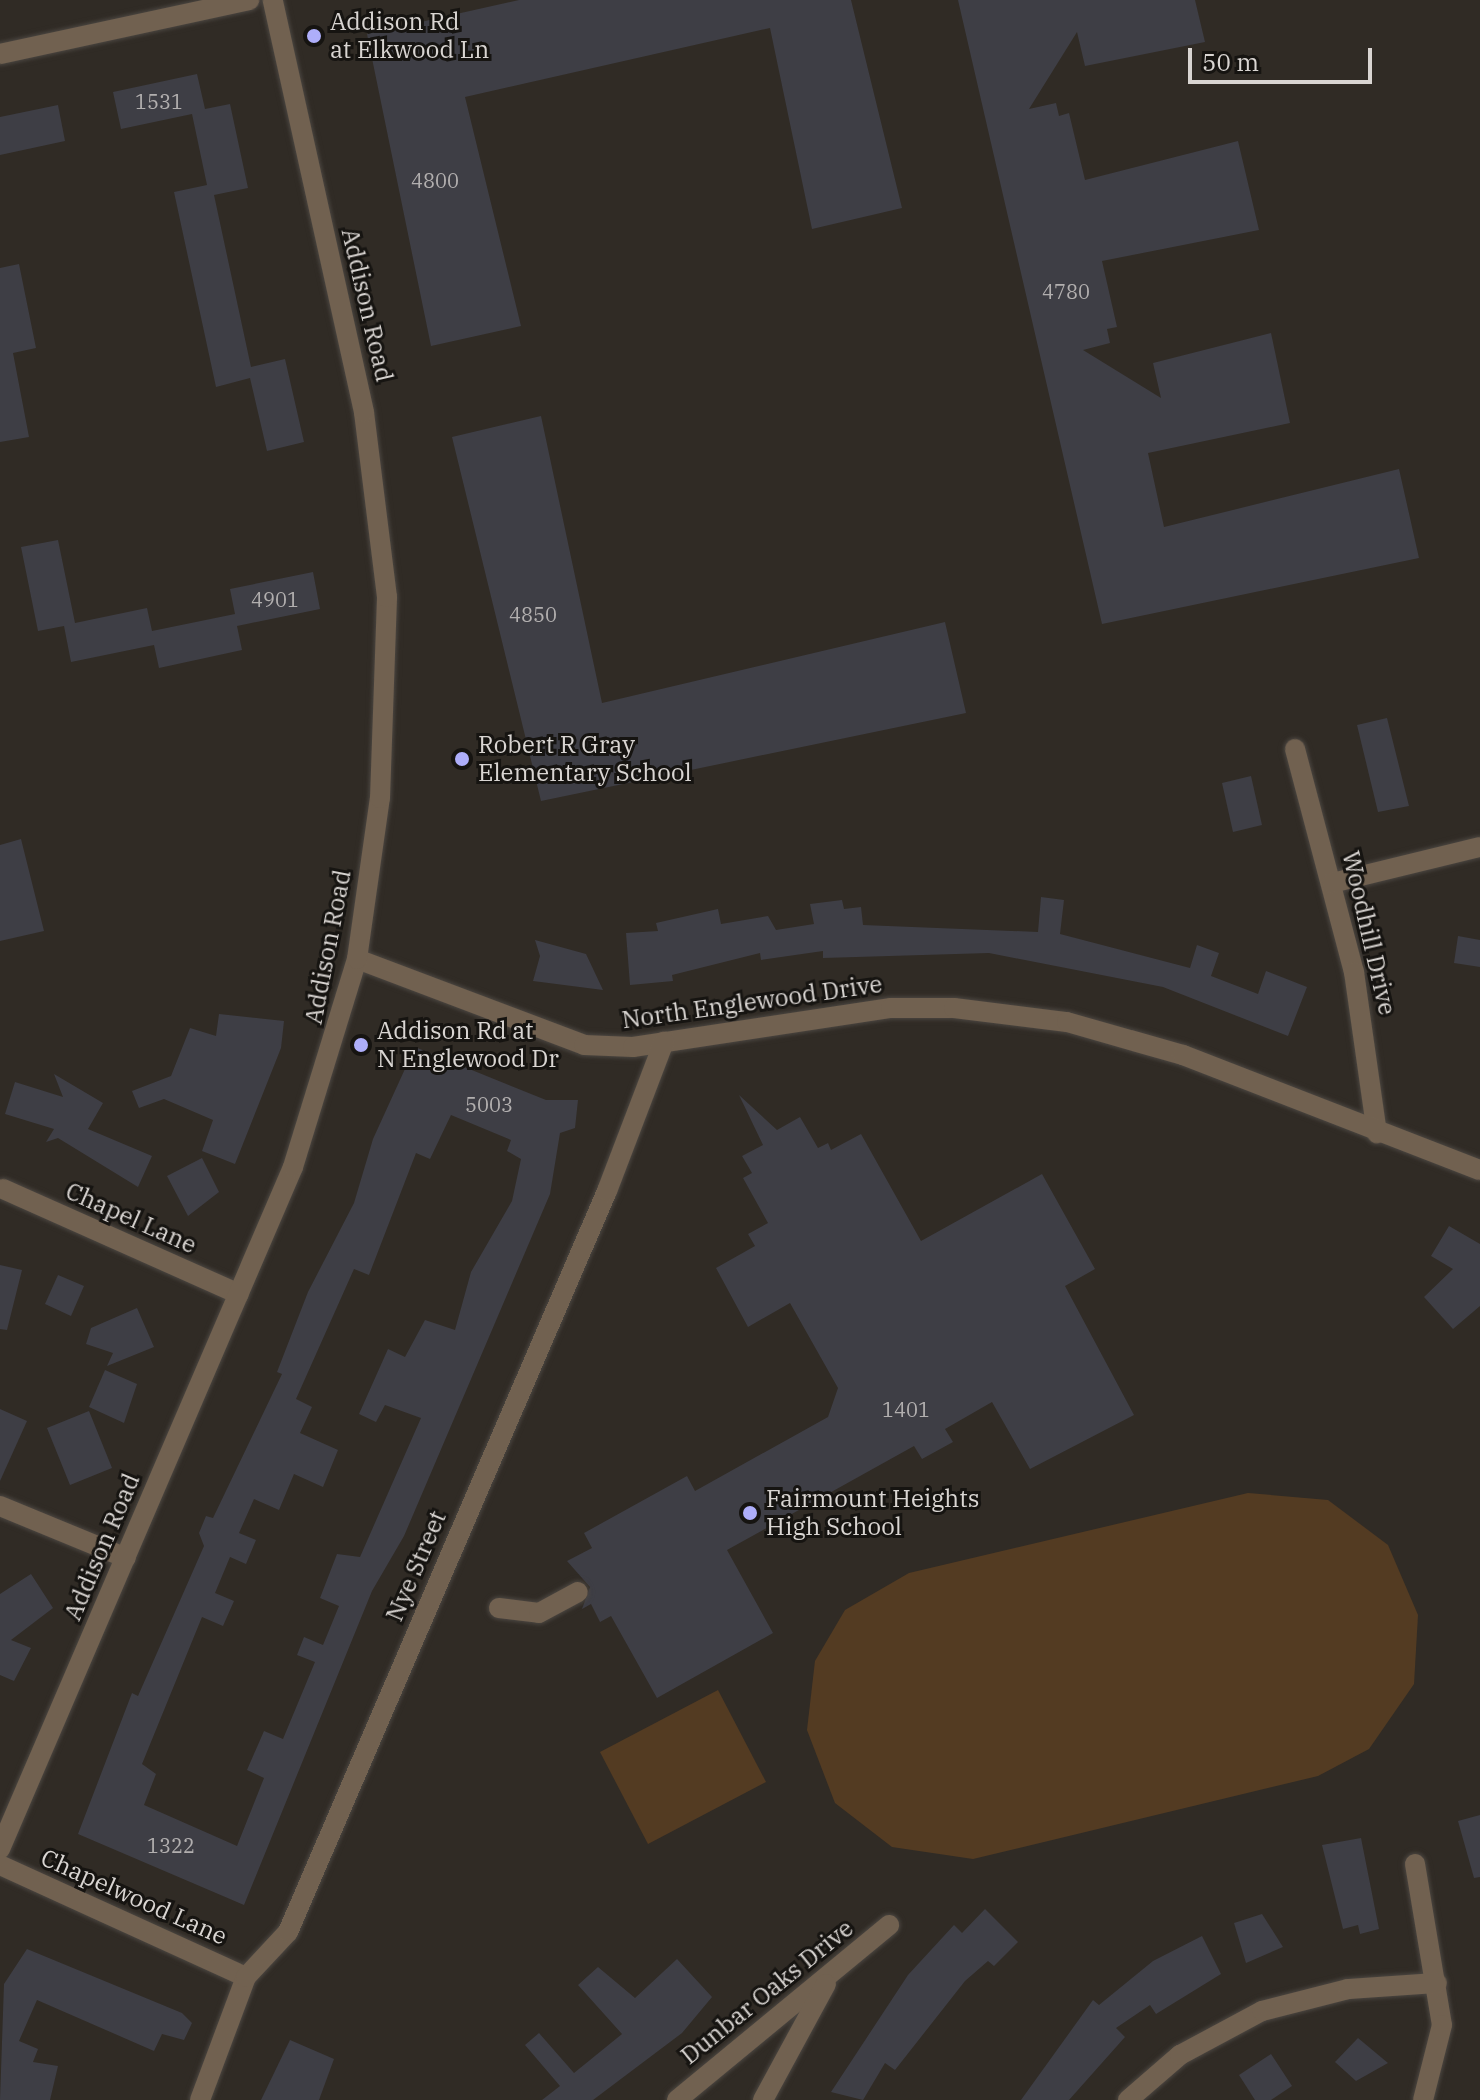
<!DOCTYPE html>
<html>
<head>
<meta charset="utf-8">
<style>
  body { margin:0 }
  #map { position:relative; width:1480px; height:2100px; overflow:hidden; background:#302b25; font-family:"IBM Plex Serif",serif }
  div>[style] { position:absolute }
  [style*='--x'] { left:calc(var(--x)*1px); top:calc(var(--y)*1px); width:calc(var(--w)*1px); rotate:calc(var(--a)*1deg) }
  .green>* { inset:0; background:#533b22 }
  .building>* { inset:0; background:#3e3e45 }
  .roads { filter:drop-shadow(0 0 2px #4b4641) drop-shadow(0 0 2px #4b4641) }
  .minor>* { height:20px; margin:-10px; padding:0 10px; transform-origin:10px; border-radius:10px; background:#716150 }
  .dots>* { width:22px; height:22px; translate:-50% -50%; box-sizing:border-box; border:4px solid #161411; border-radius:50% }
  span { translate:-50% -50%; white-space:nowrap; text-align:center; line-height:1.15; -webkit-text-stroke:6px #161411; paint-order:stroke }
  .number-label { font-size:20px; color:#b2afaf }
  .number-label span { -webkit-text-stroke-width:0 }
  .poi-label { font-size:24px; color:#d9d5d2 }
  .left { translate:0 -50%; text-align:left }
  .street-label { font-size:24px; color:#d9d5d2 }
  .scale { position:absolute; left:1188px; top:48px; width:184px; height:36px; box-sizing:border-box; border:4px solid #d9d5d2; border-top:0; padding-left:10px; font-size:24px; line-height:28px; white-space:nowrap; color:#d9d5d2; -webkit-text-stroke:6px #161411; paint-order:stroke }
</style>
</head>
<body>
<div id="map">
  <div class="green">
    <div style="clip-path:polygon(1248px 1493px,1328px 1500px,1388px 1545px,1418px 1615px,1414px 1684px,1369px 1749px,1318px 1776px,973px 1859px,892px 1847px,835px 1803px,807px 1730px,815px 1661px,845px 1610px,909px 1573px)"></div>
    <div style="clip-path:polygon(718px 1690px,766px 1782px,648px 1844px,600px 1752px)"></div>
  </div>
  <div class="building">
    <div style="clip-path:polygon(519px 0,851px 0,902px 208px,812px 229px,770px 28px,465px 97px,521px 326px,431px 346px,367px 34px)"></div>
    <div style="clip-path:polygon(958px 0,1195px 0,1205px 42px,1085px 66px,1077px 32px,1029px 109px,1056px 103px,1059px 116px,1069px 113px,1085px 180px,1238px 141px,1259px 230px,1102px 261px,1117px 327px,1107px 329px,1110px 343px,1083px 350px,1161px 398px,1153px 363px,1271px 333px,1290px 423px,1148px 453px,1164px 527px,1399px 469px,1419px 558px,1102px 624px)"></div>
    <div style="clip-path:polygon(197px 74px,205px 109px,230px 104px,248px 188px,214px 195px,251px 367px,285px 359px,304px 442px,267px 451px,250px 378px,216px 387px,174px 192px,207px 185px,192px 114px,121px 129px,113px 92px)"></div>
    <div style="clip-path:polygon(58px 105px,65px 141px,0 155px,0 117px)"></div>
    <div style="clip-path:polygon(19px 264px,36px 348px,13px 353px,29px 437px,0 442px,0 268px)"></div>
    <div style="clip-path:polygon(541px 416px,602px 703px,945px 622px,966px 713px,541px 801px,452px 437px)"></div>
    <div style="clip-path:polygon(58px 540px,75px 623px,147px 608px,152px 631px,235px 614px,230px 589px,313px 572px,320px 609px,237px 626px,242px 650px,159px 668px,154px 645px,71px 662px,64px 626px,38px 631px,21px 547px)"></div>
    <div style="clip-path:polygon(1387px 718px,1409px 806px,1378px 812px,1357px 725px)"></div>
    <div style="clip-path:polygon(1251px 776px,1262px 825px,1233px 832px,1222px 783px)"></div>
    <div style="clip-path:polygon(21px 839px,44px 931px,0 941px,0 845px)"></div>
    <div style="clip-path:polygon(1041px 897px,1064px 900px,1060px 934px,1190px 968px,1197px 945px,1219px 953px,1211px 976px,1258px 994px,1266px 971px,1307px 987px,1288px 1036px,1163px 987px,989px 953px,823px 958px,823px 951px,761px 960px,760px 953px,672px 975px,673px 981px,630px 985px,626px 933px,658px 931px,656px 923px,718px 909px,721px 924px,768px 916px,776px 930px,814px 924px,810px 904px,842px 900px,844px 909px,861px 907px,863px 925px,1038px 932px)"></div>
    <div style="clip-path:polygon(1458px 936px,1480px 940px,1480px 967px,1454px 963px)"></div>
    <div style="clip-path:polygon(535px 940px,586px 954px,603px 990px,533px 981px,540px 956px)"></div>
    <div style="clip-path:polygon(219px 1014px,284px 1021px,281px 1048px,235px 1164px,202px 1151px,213px 1120px,164px 1099px,139px 1108px,132px 1091px,171px 1076px,190px 1028px,216px 1036px)"></div>
    <div style="clip-path:polygon(evenodd,415px 1047px,546px 1100px,578px 1100px,575px 1128px,560px 1133px,550px 1194px,404px 1536px,372px 1591px,244px 1905px,78px 1834px,132px 1693px,138px 1696px,204px 1546px,199px 1533px,206px 1516px,213px 1518px,282px 1374px,277px 1372px,308px 1292px,354px 1203px,373px 1139px,415px 1047px,451px 1115px,511px 1140px,507px 1151px,521px 1159px,512px 1201px,471px 1272px,455px 1330px,425px 1320px,405px 1357px,388px 1349px,359px 1414px,376px 1422px,385px 1405px,421px 1418px,360px 1557px,337px 1554px,320px 1598px,339px 1606px,323px 1645px,304px 1637px,297px 1655px,315px 1662px,283px 1739px,264px 1731px,247px 1770px,264px 1778px,237px 1846px,144px 1805px,156px 1774px,142px 1764px,202px 1617px,223px 1626px,234px 1601px,215px 1593px,230px 1557px,246px 1564px,256px 1540px,239px 1533px,254px 1499px,279px 1510px,294px 1474px,323px 1487px,338px 1450px,300px 1433px,312px 1407px,296px 1399px,354px 1269px,369px 1275px,416px 1153px,430px 1159px,451px 1115px)"></div>
    <div style="clip-path:polygon(54px 1074px,103px 1103px,88px 1129px,152px 1156px,138px 1187px,58px 1138px,46px 1142px,54px 1129px,5px 1114px,15px 1082px,63px 1097px)"></div>
    <div style="clip-path:polygon(739px 1095px,777px 1130px,800px 1117px,818px 1148px,828px 1143px,831px 1150px,861px 1134px,921px 1241px,1042px 1174px,1095px 1269px,1065px 1286px,1134px 1415px,1030px 1469px,992px 1402px,945px 1429px,953px 1442px,922px 1459px,914px 1446px,727px 1550px,773px 1633px,657px 1698px,611px 1616px,600px 1622px,591px 1604px,582px 1609px,590px 1587px,567px 1561px,592px 1548px,584px 1533px,687px 1476px,695px 1491px,828px 1417px,838px 1388px,790px 1303px,748px 1327px,716px 1268px,755px 1246px,748px 1234px,768px 1223px,743px 1178px,752px 1173px,742px 1156px,763px 1145px)"></div>
    <div style="clip-path:polygon(202px 1158px,219px 1192px,188px 1216px,167px 1176px)"></div>
    <div style="clip-path:polygon(1449px 1226px,1480px 1244px,1480px 1306px,1453px 1329px,1424px 1297px,1453px 1269px,1431px 1256px)"></div>
    <div style="clip-path:polygon(0 1265px,22px 1270px,7px 1330px,0 1329px)"></div>
    <div style="clip-path:polygon(58px 1275px,84px 1286px,71px 1316px,45px 1304px)"></div>
    <div style="clip-path:polygon(137px 1308px,154px 1347px,107px 1366px,113px 1353px,86px 1344px,91px 1328px)"></div>
    <div style="clip-path:polygon(105px 1370px,137px 1384px,124px 1423px,89px 1407px)"></div>
    <div style="clip-path:polygon(0 1409px,27px 1421px,0 1481px)"></div>
    <div style="clip-path:polygon(89px 1411px,112px 1468px,70px 1485px,47px 1428px)"></div>
    <div style="clip-path:polygon(31px 1574px,53px 1608px,11px 1640px,31px 1648px,14px 1681px,0 1675px,0 1594px)"></div>
    <div style="clip-path:polygon(1480px 1815px,1480px 1877px,1474px 1878px,1458px 1821px)"></div>
    <div style="clip-path:polygon(1361px 1838px,1379px 1929px,1360px 1934px,1358px 1925px,1343px 1929px,1322px 1845px)"></div>
    <div style="clip-path:polygon(985px 1909px,1018px 1942px,994px 1966px,988px 1961px,965px 1981px,895px 2070px,885px 2063px,863px 2100px,831px 2092px,908px 1975px,954px 1925px,962px 1933px)"></div>
    <div style="clip-path:polygon(1262px 1914px,1283px 1947px,1246px 1963px,1234px 1923px)"></div>
    <div style="clip-path:polygon(1202px 1936px,1221px 1974px,1156px 2014px,1150px 2005px,1116px 2028px,1125px 2037px,1069px 2100px,1021px 2100px,1093px 2000px,1099px 2005px,1153px 1961px)"></div>
    <div style="clip-path:polygon(27px 1949px,182px 2013px,192px 2023px,184px 2040px,162px 2034px,154px 2051px,37px 2000px,19px 2041px,38px 2049px,33px 2062px,58px 2066px,50px 2100px,0 2100px,4px 1984px)"></div>
    <div style="clip-path:polygon(677px 1959px,712px 1997px,682px 2033px,593px 2100px,542px 2100px,560px 2086px,525px 2045px,539px 2033px,574px 2073px,622px 2034px,578px 1985px,598px 1967px,635px 1998px)"></div>
    <div style="clip-path:polygon(1358px 2038px,1388px 2063px,1356px 2081px,1335px 2062px)"></div>
    <div style="clip-path:polygon(290px 2040px,334px 2059px,319px 2100px,261px 2100px)"></div>
    <div style="clip-path:polygon(1271px 2054px,1292px 2086px,1271px 2100px,1255px 2100px,1239px 2075px)"></div>
  </div>
  <div class="roads">
    <div class="minor">
      <div style="--x:0;--y:54;--w:255;--a:-12.2"></div>
      <div style="--x:1295;--y:749;--w:231;--a:75.2"></div>
      <div style="--x:1354;--y:972;--w:163;--a:81.9"></div>
      <div style="--x:1332;--y:883;--w:152;--a:-13.7"></div>
      <div style="--x:357;--y:959;--w:243;--a:20.7"></div>
      <div style="--x:584;--y:1045;--w:49;--a:2.3"></div>
      <div style="--x:633;--y:1047;--w:261;--a:-8.6"></div>
      <div style="--x:891;--y:1008;--w:63;--a:0"></div>
      <div style="--x:954;--y:1008;--w:114;--a:7.1"></div>
      <div style="--x:1067;--y:1022;--w:121;--a:15.9"></div>
      <div style="--x:1183;--y:1055;--w:318;--a:21.2"></div>
      <div style="--x:3;--y:1189;--w:258;--a:24"></div>
      <div style="--x:0;--y:1506;--w:136;--a:22.4"></div>
      <div style="--x:499;--y:1608;--w:40;--a:7.1"></div>
      <div style="--x:539;--y:1613;--w:44;--a:-28.3"></div>
      <div style="--x:0;--y:1849;--w:742;--a:-66.75"></div>
      <div style="--x:293;--y:1167;--w:218;--a:-72.9"></div>
      <div style="--x:357;--y:959;--w:163;--a:-81.9"></div>
      <div style="--x:380;--y:798;--w:201;--a:-88"></div>
      <div style="--x:387;--y:597;--w:186;--a:-97.1"></div>
      <div style="--x:364;--y:412;--w:422;--a:-102.5"></div>
      <div style="--x:1415;--y:1864;--w:163;--a:80.5"></div>
      <div style="--x:1442;--y:2025;--w:77;--a:104.2"></div>
      <div style="--x:0;--y:1865;--w:270;--a:24.5"></div>
      <div style="--x:200;--y:2100;--w:131;--a:-69.5"></div>
      <div style="--x:246;--y:1977;--w:62;--a:-47"></div>
      <div style="--x:288;--y:1932;--w:807;--a:-66.71"></div>
      <div style="--x:607;--y:1191;--w:160;--a:-69.1"></div>
      <div style="--x:677;--y:2100;--w:275;--a:-39.5"></div>
      <div style="--x:763;--y:2100;--w:132;--a:-61.5"></div>
      <div style="--x:1128;--y:2100;--w:69;--a:-40.9"></div>
      <div style="--x:1180;--y:2055;--w:93;--a:-28.2"></div>
      <div style="--x:1262;--y:2011;--w:89;--a:-14.3"></div>
      <div style="--x:1348;--y:1989;--w:89;--a:-3.9"></div>
    </div>
  </div>
  <div class="dots">
    <div style="left:314px;top:36px;background:#aeaefa"></div>
    <div style="left:462px;top:759px;background:#aeaefa"></div>
    <div style="left:361px;top:1045px;background:#aeaefa"></div>
    <div style="left:750px;top:1513px;background:#aeaefa"></div>
  </div>
  <div class="number-label">
    <span style="left:159px;top:101px">1531</span>
    <span style="left:435px;top:180px">4800</span>
    <span style="left:1066px;top:291px">4780</span>
    <span style="left:275px;top:599px">4901</span>
    <span style="left:533px;top:614px">4850</span>
    <span style="left:489px;top:1104px">5003</span>
    <span style="left:906px;top:1409px">1401</span>
    <span style="left:171px;top:1845px">1322</span>
  </div>
  <div class="poi-label">
    <span class="left" style="left:330px;top:36px">Addison Rd<br>at Elkwood Ln</span>
    <span class="left" style="left:478px;top:759px">Robert R Gray<br>Elementary School</span>
    <span class="left" style="left:377px;top:1045px">Addison Rd at<br>N Englewood Dr</span>
    <span class="left" style="left:766px;top:1513px">Fairmount Heights<br>High School</span>
  </div>
  <div class="street-label">
    <span style="left:367px;top:305px;rotate:77deg">Addison Road</span>
    <span style="left:1369px;top:933px;rotate:77deg">Woodhill Drive</span>
    <span style="left:328px;top:947px;rotate:-79deg">Addison Road</span>
    <span style="left:752px;top:1002px;rotate:-8deg">North Englewood Drive</span>
    <span style="left:131px;top:1218px;rotate:24deg">Chapel Lane</span>
    <span style="left:102px;top:1547px;rotate:-67deg">Addison Road</span>
    <span style="left:416px;top:1566px;rotate:-67deg">Nye Street</span>
    <span style="left:134px;top:1897px;rotate:24deg">Chapelwood Lane</span>
    <span style="left:767px;top:1992px;rotate:-39deg">Dunbar Oaks Drive</span>
  </div>
  <div class="scale">50 m</div>
</div>
</body>
</html>
